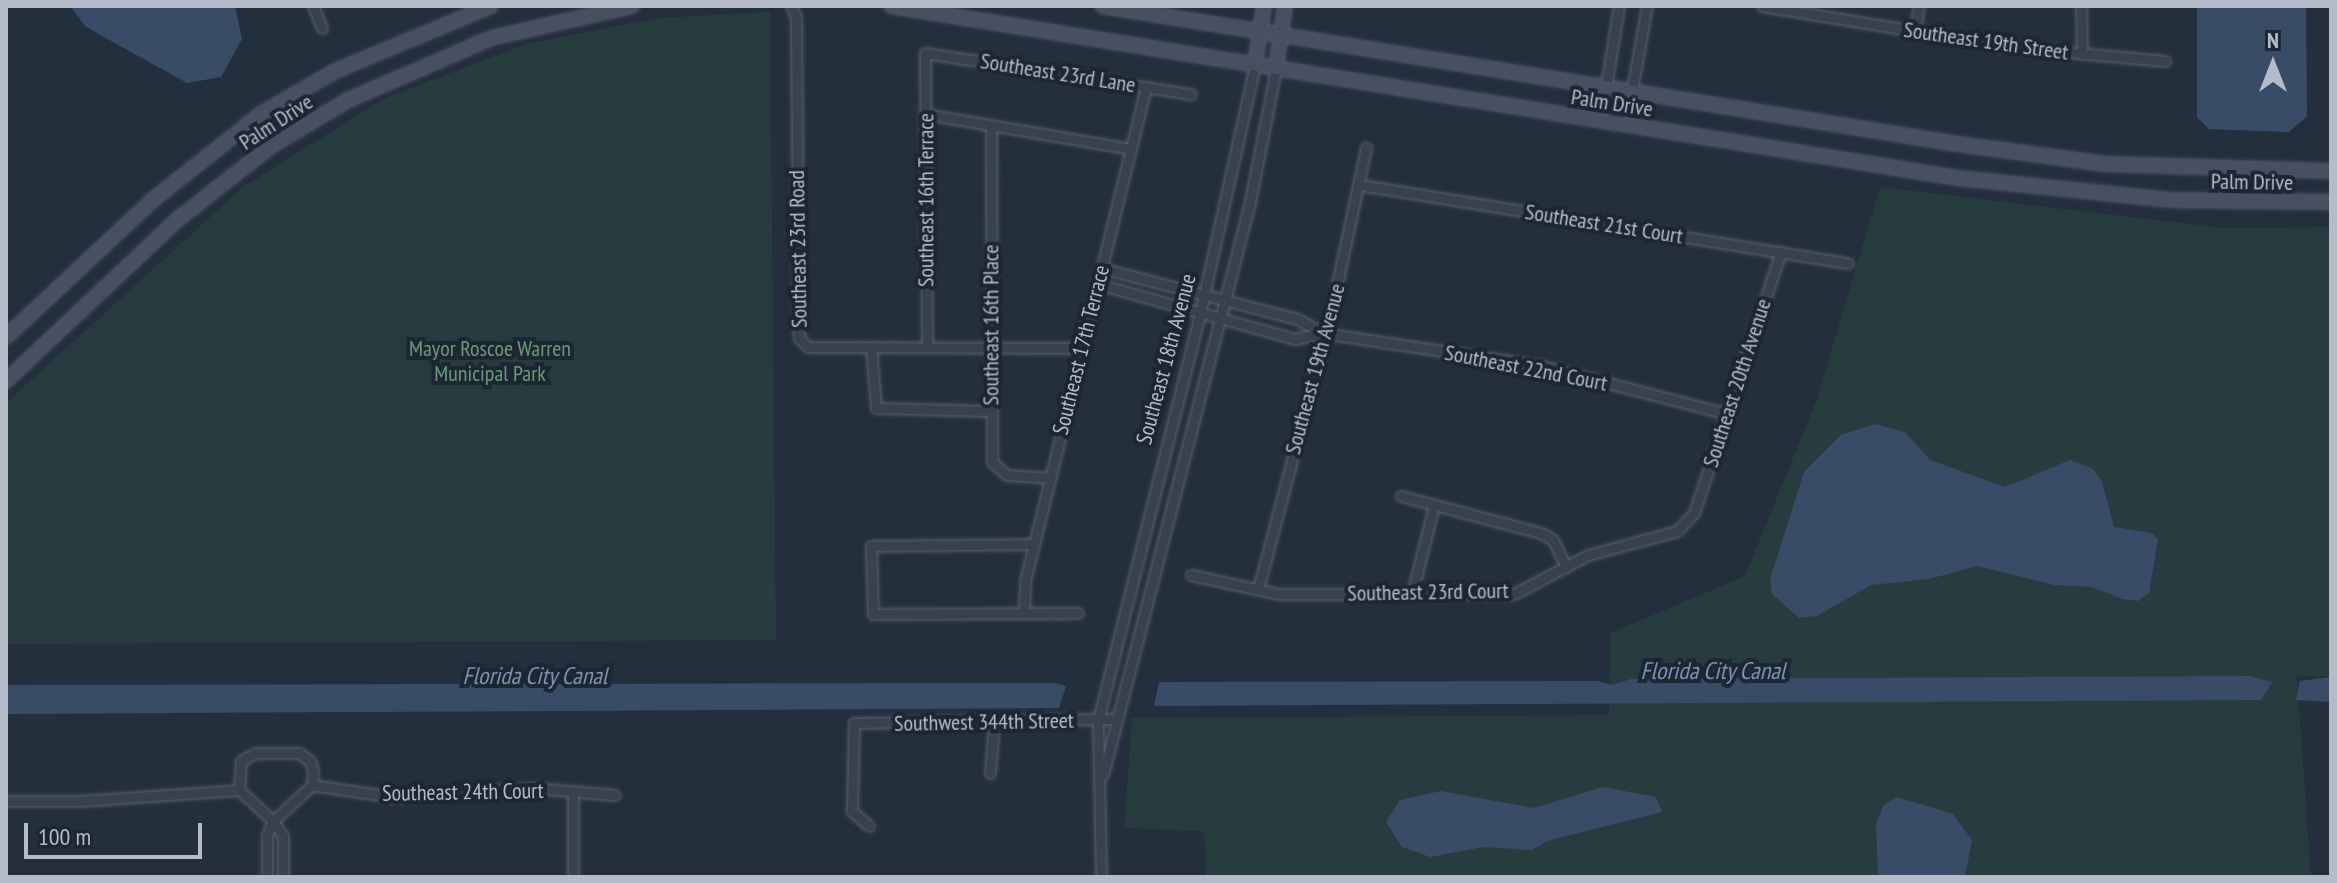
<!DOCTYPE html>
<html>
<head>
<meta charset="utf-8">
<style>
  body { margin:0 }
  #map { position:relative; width:2337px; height:883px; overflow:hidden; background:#242f3e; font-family:"PT Sans Narrow",sans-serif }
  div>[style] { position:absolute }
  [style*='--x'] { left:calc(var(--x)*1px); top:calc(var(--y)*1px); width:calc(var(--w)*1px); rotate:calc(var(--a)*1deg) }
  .green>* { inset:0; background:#263c3f }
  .water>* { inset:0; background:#394c67 }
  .roads { filter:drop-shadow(0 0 2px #565f6c) drop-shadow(0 0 2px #565f6c) }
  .street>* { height:9px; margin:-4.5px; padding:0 4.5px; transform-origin:4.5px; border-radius:4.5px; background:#38414e }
  .secondary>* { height:12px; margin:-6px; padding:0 6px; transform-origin:6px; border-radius:6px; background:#465061 }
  span { translate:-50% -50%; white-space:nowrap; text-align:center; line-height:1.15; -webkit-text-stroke:8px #1d2633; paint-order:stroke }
  .street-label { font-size:22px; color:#b4bcc9 }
  .park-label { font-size:22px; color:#6b9a76 }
  .water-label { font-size:24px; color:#7c92b1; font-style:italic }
  .frame { position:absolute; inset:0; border:8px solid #b4bcc9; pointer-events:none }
  .north { position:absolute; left:2233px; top:24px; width:80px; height:80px; -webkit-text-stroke:6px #1d2633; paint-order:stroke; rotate:0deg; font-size:22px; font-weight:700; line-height:32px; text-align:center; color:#b4bcc9 }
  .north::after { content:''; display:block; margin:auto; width:28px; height:36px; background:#b4bcc9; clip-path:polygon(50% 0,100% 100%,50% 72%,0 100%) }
  .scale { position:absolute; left:24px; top:823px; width:178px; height:36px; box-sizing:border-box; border:4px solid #b4bcc9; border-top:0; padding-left:10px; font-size:24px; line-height:28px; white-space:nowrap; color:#b4bcc9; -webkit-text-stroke:6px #1d2633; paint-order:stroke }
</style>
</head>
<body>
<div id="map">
  <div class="green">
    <div style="clip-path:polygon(770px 12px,776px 640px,6px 644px,6px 403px,243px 187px,385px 98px,526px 44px,658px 18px)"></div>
    <div style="clip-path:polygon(1880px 187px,2223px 228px,2331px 227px,2331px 676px,2297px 677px,2311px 877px,1206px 877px,1204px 831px,1124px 828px,1132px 718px,1609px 715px,1610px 633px,1745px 576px,1817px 399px)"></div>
  </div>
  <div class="water">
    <div style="clip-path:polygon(70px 6px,235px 6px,242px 39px,221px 77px,187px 83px,86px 27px)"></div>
    <div style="clip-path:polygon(2197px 6px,2306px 6px,2307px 116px,2289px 132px,2209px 129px,2197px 117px)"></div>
    <div style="clip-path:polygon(1875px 424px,1905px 432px,1930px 460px,2005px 487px,2070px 460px,2093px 469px,2102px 482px,2114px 527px,2152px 533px,2158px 539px,2149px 593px,2138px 601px,2122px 599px,2092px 587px,2054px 585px,1977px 566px,1929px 579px,1871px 585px,1817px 616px,1799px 618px,1772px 594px,1770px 579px,1804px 472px,1841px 435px)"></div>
    <div style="clip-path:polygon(2249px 676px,2272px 682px,2261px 700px,1154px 706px,1159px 682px,1598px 681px,1612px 685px,1631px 679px)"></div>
    <div style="clip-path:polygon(2331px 677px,2331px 702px,2296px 700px,2300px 681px)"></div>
    <div style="clip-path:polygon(1055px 683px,1066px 686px,1059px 708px,6px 714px,6px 685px)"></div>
    <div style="clip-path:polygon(1603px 787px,1656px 797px,1662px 812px,1547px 841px,1532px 850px,1483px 847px,1430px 857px,1402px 847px,1386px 822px,1400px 800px,1441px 791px,1534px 808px)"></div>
    <div style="clip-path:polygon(1897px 797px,1953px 814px,1972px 840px,1965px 877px,1878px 877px,1876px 825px,1883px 806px)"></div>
  </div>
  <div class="roads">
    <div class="street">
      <div style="--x:313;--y:6;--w:24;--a:68"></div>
      <div style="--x:791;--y:6;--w:13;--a:67"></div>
      <div style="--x:796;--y:18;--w:320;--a:89.5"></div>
      <div style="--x:799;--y:338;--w:13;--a:45"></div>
      <div style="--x:808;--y:347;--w:274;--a:0.2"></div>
      <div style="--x:1762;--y:6;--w:253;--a:9.3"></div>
      <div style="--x:2012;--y:47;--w:154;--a:5.2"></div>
      <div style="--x:2081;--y:6;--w:48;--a:88.8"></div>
      <div style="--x:1915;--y:31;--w:25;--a:-81"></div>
      <div style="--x:925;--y:114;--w:209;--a:9.6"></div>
      <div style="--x:1615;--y:124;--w:38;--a:-63"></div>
      <div style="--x:1632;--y:90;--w:85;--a:-79.9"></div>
      <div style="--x:1615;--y:124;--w:39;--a:-103"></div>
      <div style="--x:1606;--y:86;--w:81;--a:-80.8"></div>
      <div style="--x:991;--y:125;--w:337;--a:89.8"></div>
      <div style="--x:992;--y:462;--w:20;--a:41"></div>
      <div style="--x:1007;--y:475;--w:43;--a:4"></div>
      <div style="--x:1360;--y:185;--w:494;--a:9.1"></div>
      <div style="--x:1101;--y:268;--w:203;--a:14.6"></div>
      <div style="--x:1297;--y:319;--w:30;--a:28"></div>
      <div style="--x:1323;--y:333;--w:221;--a:8.6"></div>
      <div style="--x:1542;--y:366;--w:191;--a:14.5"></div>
      <div style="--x:1098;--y:284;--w:205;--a:15.6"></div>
      <div style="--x:1295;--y:339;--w:28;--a:-13"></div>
      <div style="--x:871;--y:347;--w:61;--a:85.3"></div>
      <div style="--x:876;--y:408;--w:116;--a:1.5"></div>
      <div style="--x:927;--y:347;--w:294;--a:-90.4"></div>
      <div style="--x:925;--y:53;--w:269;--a:8.8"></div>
      <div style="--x:1401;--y:496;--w:145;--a:14.8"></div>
      <div style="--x:1541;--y:533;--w:14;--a:30"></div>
      <div style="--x:1553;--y:540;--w:30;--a:64"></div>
      <div style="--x:1034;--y:544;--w:163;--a:179.3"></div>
      <div style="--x:871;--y:546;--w:68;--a:88.3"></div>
      <div style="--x:873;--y:614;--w:205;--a:-0.3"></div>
      <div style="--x:1191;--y:575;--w:89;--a:12.3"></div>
      <div style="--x:1278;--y:594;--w:236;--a:0"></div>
      <div style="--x:1514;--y:594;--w:84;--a:-27.8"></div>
      <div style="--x:1588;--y:555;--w:92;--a:-15.1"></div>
      <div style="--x:1677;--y:531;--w:25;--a:-47"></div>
      <div style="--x:1694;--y:513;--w:275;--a:-71.6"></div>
      <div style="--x:1258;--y:589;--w:291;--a:-75.2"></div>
      <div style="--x:1332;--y:308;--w:164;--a:-78"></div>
      <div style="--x:1412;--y:594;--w:92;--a:-76.1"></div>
      <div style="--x:1024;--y:613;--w:32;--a:-88"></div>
      <div style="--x:1025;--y:581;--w:509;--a:-76.24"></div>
      <div style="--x:255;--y:753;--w:44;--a:0"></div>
      <div style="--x:299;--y:753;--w:14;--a:36"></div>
      <div style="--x:310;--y:761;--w:10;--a:73"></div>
      <div style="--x:313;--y:771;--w:14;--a:94"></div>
      <div style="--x:312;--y:785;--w:53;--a:137.3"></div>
      <div style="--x:273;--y:821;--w:46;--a:-137.6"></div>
      <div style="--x:239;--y:790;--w:29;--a:-86"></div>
      <div style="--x:241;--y:761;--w:16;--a:-30"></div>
      <div style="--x:990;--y:773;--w:49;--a:-85.3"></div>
      <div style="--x:1103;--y:775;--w:592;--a:-75.61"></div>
      <div style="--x:1250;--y:202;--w:136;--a:-79"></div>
      <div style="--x:312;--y:785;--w:82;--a:8.4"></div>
      <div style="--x:393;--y:797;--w:142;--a:-3.6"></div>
      <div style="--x:535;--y:788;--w:80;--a:5"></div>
      <div style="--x:573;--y:791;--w:86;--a:90"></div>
      <div style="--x:6;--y:801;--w:73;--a:0"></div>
      <div style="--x:79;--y:801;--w:160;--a:-3.9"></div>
      <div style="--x:869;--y:826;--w:23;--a:-139"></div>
      <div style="--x:852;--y:811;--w:88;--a:-88.7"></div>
      <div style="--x:854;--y:723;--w:261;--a:-0.9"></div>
      <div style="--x:267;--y:877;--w:42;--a:-90"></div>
      <div style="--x:267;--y:835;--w:15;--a:-67"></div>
      <div style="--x:273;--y:821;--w:18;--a:56"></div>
      <div style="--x:283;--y:836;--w:41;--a:90"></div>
      <div style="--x:1101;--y:877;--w:157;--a:-91.1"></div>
      <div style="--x:1098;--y:720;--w:420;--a:-75.9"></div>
      <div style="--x:1200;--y:313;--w:255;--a:-77.5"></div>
    </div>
    <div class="secondary">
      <div style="--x:891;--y:6;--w:1081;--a:9.16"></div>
      <div style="--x:1958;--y:178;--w:215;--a:5.9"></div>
      <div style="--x:2172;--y:200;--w:159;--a:0.7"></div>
      <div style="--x:1102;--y:6;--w:867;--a:9.16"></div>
      <div style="--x:1958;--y:144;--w:149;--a:7.7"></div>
      <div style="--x:2106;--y:164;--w:225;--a:1.8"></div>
      <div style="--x:1255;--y:64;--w:59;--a:-81.2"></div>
      <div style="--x:1276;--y:68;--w:63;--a:-81.7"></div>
      <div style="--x:6;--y:337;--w:202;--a:-43"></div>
      <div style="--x:154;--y:199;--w:137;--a:-38.5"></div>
      <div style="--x:261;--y:114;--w:86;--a:-30.2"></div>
      <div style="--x:335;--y:71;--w:169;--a:-22.6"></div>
      <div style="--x:6;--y:381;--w:235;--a:-43.3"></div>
      <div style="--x:177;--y:220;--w:120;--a:-38.2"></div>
      <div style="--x:271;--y:146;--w:90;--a:-30.9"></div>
      <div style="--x:348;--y:100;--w:156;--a:-23.4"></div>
      <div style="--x:491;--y:38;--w:145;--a:-12.8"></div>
    </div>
  </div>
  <div class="street-label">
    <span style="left:1986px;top:41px;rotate:8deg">Southeast 19th Street</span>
    <span style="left:1058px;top:73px;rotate:9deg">Southeast 23rd Lane</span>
    <span style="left:1612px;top:103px;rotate:9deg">Palm Drive</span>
    <span style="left:276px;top:122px;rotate:-33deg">Palm Drive</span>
    <span style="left:2252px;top:182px;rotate:1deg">Palm Drive</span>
    <span style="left:926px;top:200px;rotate:-90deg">Southeast 16th Terrace</span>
    <span style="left:1604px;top:224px;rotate:9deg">Southeast 21st Court</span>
    <span style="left:798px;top:249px;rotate:-91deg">Southeast 23rd Road</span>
    <span style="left:991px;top:325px;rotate:-90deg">Southeast 16th Place</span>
    <span style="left:1081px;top:350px;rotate:-76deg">Southeast 17th Terrace</span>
    <span style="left:1166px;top:359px;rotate:-75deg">Southeast 18th Avenue</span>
    <span style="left:1526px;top:368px;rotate:11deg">Southeast 22nd Court</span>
    <span style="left:1315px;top:369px;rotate:-75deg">Southeast 19th Avenue</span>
    <span style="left:1737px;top:383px;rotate:-72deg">Southeast 20th Avenue</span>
    <span style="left:1428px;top:592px;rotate:-1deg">Southeast 23rd Court</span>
    <span style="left:984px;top:722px;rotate:-1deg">Southwest 344th Street</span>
    <span style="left:463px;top:792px;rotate:-1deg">Southeast 24th Court</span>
  </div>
  <div class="park-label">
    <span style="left:490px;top:361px">Mayor Roscoe Warren<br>Municipal Park</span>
  </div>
  <div class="water-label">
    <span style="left:1713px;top:671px">Florida City Canal</span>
    <span style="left:535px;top:676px">Florida City Canal</span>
  </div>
  <div class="frame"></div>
  <div class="north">N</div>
  <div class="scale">100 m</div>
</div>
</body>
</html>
